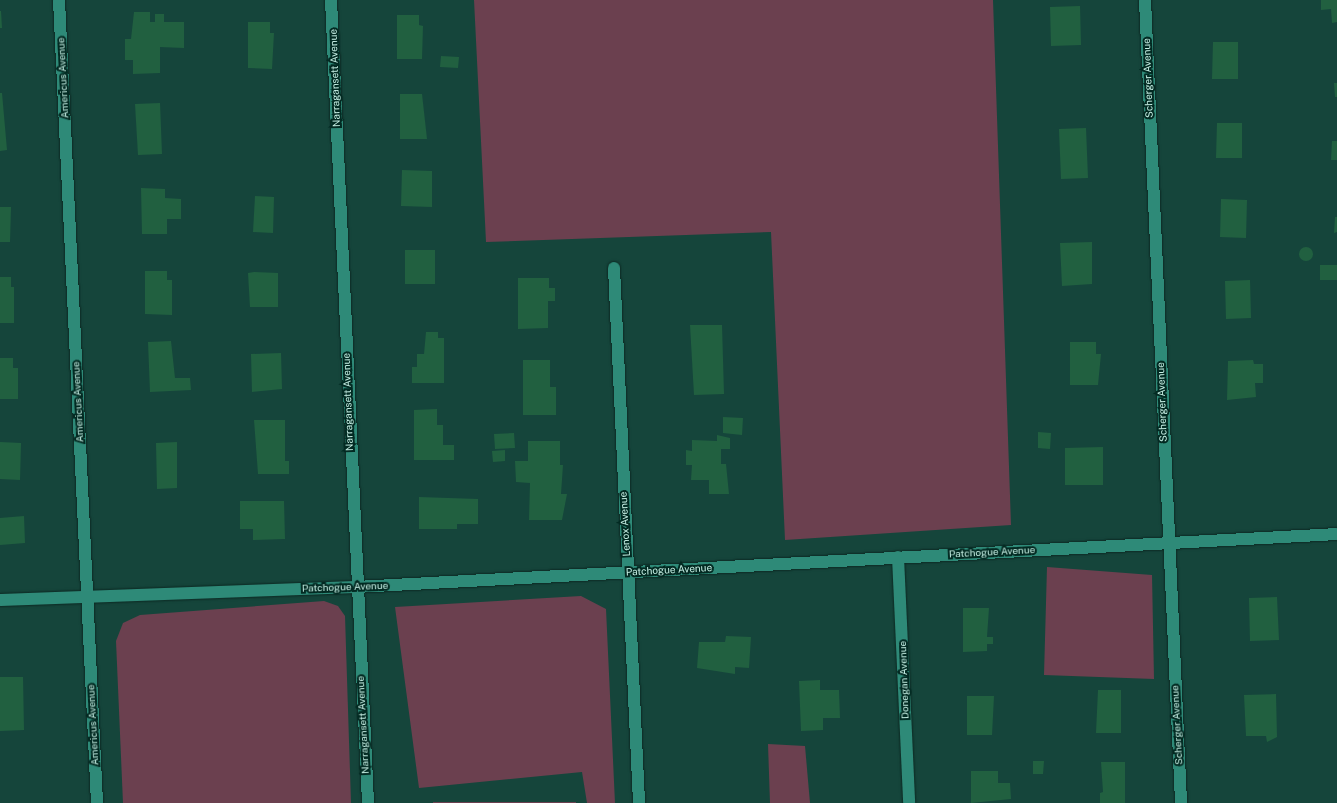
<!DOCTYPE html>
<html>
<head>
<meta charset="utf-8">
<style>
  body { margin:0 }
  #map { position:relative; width:1337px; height:803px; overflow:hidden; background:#15453b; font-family:"Public Sans",sans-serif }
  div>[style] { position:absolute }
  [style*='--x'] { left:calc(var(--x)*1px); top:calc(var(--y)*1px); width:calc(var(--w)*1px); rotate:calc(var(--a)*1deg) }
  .green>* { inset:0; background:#6b404f }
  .building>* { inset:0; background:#216040 }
  .round { border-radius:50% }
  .roads { filter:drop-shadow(0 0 1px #0c2822) drop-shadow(0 0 1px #0c2822) }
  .street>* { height:12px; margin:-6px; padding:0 6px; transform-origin:6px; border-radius:6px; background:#2e8a78 }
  span { translate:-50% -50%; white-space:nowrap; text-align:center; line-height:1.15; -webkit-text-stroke:4px #022a22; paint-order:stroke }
  .street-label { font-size:10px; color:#c8f1e6 }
</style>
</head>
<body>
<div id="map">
  <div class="green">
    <div style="clip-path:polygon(474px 0,993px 0,1011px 525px,785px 540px,771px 232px,486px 242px)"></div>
    <div style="clip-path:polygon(1047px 567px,1152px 575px,1154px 679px,1044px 675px)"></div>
    <div style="clip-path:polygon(581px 596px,606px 609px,615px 803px,587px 803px,582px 772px,419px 788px,395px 607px)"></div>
    <div style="clip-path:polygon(324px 601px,338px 606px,345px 616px,351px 803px,123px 803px,116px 641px,123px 623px,140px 615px)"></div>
    <div style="clip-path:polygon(768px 744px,805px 746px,810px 803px,770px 803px)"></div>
    <div style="clip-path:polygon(433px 802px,576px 802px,576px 803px,433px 803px)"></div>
  </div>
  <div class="building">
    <div style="clip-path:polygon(1321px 0,1337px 0,1337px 22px,1332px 23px,1331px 9px,1321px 10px)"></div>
    <div style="clip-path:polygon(1080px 6px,1081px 45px,1051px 46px,1050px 7px)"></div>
    <div style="clip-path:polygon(0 11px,1px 11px,2px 28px,0 28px)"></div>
    <div style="clip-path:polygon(134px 12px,150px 12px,150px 22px,155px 22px,155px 14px,164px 14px,164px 22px,184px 22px,184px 48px,160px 47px,160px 73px,133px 74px,133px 60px,125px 60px,125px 39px,131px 39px)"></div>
    <div style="clip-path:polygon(397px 15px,419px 15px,419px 25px,423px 26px,422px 59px,397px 59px)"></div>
    <div style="clip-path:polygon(248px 22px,270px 22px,270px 33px,274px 33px,272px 69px,248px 68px)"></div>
    <div style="clip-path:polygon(1213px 42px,1238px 42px,1238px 79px,1212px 79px)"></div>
    <div style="clip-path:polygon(441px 56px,459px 57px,458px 68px,440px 67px)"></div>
    <div style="clip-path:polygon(1334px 83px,1337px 83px,1337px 97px,1335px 97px)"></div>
    <div style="clip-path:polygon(0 93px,2px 93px,7px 150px,0 151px)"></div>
    <div style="clip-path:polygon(400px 94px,422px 94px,427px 139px,400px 139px)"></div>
    <div style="clip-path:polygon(160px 103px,162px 154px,138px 155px,135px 104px)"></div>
    <div style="clip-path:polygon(1217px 123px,1242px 123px,1242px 158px,1216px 158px)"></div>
    <div style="clip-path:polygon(1086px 128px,1088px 178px,1061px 179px,1059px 129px)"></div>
    <div style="clip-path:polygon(1332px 141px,1337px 141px,1337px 160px,1331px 160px)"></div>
    <div style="clip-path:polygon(402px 170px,432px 171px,432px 207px,401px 206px)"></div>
    <div style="clip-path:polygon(141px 188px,165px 189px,165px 198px,181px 199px,181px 219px,167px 219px,167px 234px,142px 234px)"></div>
    <div style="clip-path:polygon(255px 196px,274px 197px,273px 233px,253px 232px)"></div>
    <div style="clip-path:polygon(1221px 199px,1247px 200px,1246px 238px,1220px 237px)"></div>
    <div style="clip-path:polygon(0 207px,11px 207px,10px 242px,0 242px)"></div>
    <div style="clip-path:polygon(1335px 217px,1337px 217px,1337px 232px,1334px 233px)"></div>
    <div style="clip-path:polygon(1092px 242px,1092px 284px,1062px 286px,1060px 243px)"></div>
    <div class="round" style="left:1299px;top:247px;width:14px;height:14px"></div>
    <div style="clip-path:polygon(405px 250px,435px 250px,435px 284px,405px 284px)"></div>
    <div style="clip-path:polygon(1320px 265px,1337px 265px,1337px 280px,1320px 280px)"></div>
    <div style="clip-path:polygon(145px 271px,167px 271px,167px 280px,172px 280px,172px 315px,145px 314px)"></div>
    <div style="clip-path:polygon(254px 272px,278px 273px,278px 307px,250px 307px,248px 273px)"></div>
    <div style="clip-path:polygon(0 277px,11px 277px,11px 287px,14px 287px,14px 323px,0 323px)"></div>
    <div style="clip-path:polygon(518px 278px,549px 278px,549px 288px,555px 288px,555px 301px,548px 301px,548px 328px,518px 329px)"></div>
    <div style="clip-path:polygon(1250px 280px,1251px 318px,1226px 319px,1225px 281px)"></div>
    <div style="clip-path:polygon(690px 325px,722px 325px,724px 394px,694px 395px)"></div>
    <div style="clip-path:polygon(426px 332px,438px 332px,438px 338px,444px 338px,444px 383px,412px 383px,412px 367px,417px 367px,417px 354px,424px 354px)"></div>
    <div style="clip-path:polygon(171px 341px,175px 378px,190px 378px,191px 390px,150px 392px,148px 342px)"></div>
    <div style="clip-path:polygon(1070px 342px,1096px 342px,1096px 354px,1101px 354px,1098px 385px,1070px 385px)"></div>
    <div style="clip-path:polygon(281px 353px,282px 389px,252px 392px,251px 354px)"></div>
    <div style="clip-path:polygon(0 358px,13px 358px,13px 368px,18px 368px,18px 399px,0 399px)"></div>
    <div style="clip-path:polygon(523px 360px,550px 360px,550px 387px,556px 387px,556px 415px,523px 415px)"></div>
    <div style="clip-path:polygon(1253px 360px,1254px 364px,1263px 364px,1263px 383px,1255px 383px,1256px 397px,1227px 400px,1228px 361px)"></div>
    <div style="clip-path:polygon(437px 409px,437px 425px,443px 425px,443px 445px,454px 445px,454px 460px,414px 460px,414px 410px)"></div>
    <div style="clip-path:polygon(723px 417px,743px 418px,742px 435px,723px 433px)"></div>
    <div style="clip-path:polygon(254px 420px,285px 420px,285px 461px,289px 461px,289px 474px,258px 474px)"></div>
    <div style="clip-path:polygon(1038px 432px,1051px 433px,1050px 449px,1038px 448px)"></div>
    <div style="clip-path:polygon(514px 433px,515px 448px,495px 449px,494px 434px)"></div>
    <div style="clip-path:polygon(717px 435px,730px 438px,730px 449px,721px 449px,721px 464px,726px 464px,729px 494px,709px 494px,709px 480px,691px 480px,692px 465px,686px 465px,686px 450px,692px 451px,692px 440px,717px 441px)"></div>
    <div style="clip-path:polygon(528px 441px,560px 441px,560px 465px,563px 465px,561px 494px,567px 494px,562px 520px,529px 520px,530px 483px,516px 482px,515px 461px,528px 461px)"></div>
    <div style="clip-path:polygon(0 442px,21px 443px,20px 480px,0 479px)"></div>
    <div style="clip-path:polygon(177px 442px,177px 488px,157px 489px,156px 443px)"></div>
    <div style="clip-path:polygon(1103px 447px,1103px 485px,1065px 485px,1065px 448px)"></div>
    <div style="clip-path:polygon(505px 450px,505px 461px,493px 462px,492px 451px)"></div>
    <div style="clip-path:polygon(419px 497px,478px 499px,478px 524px,457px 524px,457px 529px,419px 529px)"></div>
    <div style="clip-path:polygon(240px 501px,284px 501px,285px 539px,253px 540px,253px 529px,240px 529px)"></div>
    <div style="clip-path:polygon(24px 516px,25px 543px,0 545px,0 518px)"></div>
    <div style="clip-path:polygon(1277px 597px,1279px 640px,1250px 641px,1249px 598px)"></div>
    <div style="clip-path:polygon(963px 608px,989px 608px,987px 637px,993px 637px,993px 644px,987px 644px,987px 651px,963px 652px)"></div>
    <div style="clip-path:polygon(726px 636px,751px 637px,749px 668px,735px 667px,735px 674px,697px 668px,699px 642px,725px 642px)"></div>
    <div style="clip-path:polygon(0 677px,23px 677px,24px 730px,0 731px)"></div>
    <div style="clip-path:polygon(820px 680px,820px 690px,839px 690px,840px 718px,823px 718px,823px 730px,801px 731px,799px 681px)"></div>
    <div style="clip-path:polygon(1098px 690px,1121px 690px,1121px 733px,1096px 733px)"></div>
    <div style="clip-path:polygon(1276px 694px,1277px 737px,1267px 742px,1266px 736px,1246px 736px,1244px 695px)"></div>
    <div style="clip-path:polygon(967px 696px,994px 696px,992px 735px,967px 735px)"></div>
    <div style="clip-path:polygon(1033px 761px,1044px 761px,1043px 774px,1033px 774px)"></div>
    <div style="clip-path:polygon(1101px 762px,1125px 762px,1125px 803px,1100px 803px,1100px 793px,1103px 792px)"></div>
    <div style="clip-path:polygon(971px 771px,998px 771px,998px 783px,1010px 783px,1011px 799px,971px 803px)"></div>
  </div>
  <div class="roads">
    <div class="street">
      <div style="--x:59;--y:0;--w:804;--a:87.29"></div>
      <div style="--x:331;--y:0;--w:804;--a:87.36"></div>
      <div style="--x:1145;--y:0;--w:804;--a:87.43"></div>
      <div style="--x:614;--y:268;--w:536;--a:87.32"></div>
      <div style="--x:898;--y:557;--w:246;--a:87.4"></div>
      <div style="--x:0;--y:600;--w:356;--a:-2.1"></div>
      <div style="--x:356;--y:587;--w:982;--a:-3.09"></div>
    </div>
  </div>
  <div class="street-label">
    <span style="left:63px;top:78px;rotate:-93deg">Americus Avenue</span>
    <span style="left:335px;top:78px;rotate:-92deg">Narragansett Avenue</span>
    <span style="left:1148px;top:78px;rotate:-92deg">Scherger Avenue</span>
    <span style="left:78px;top:402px;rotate:-93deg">Americus Avenue</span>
    <span style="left:348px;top:402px;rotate:-92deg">Narragansett Avenue</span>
    <span style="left:1162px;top:402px;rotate:-92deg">Scherger Avenue</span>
    <span style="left:625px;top:524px;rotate:-93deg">Lenox Avenue</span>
    <span style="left:992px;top:552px;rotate:-3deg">Patchogue Avenue</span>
    <span style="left:669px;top:570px;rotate:-3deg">Patchogue Avenue</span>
    <span style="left:345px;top:587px;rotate:-2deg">Patchogue Avenue</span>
    <span style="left:904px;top:680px;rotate:-92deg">Donegan Avenue</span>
    <span style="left:93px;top:725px;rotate:-93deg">Americus Avenue</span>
    <span style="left:363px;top:725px;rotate:-93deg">Narragansett Avenue</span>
    <span style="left:1177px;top:725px;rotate:-93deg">Scherger Avenue</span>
  </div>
</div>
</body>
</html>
